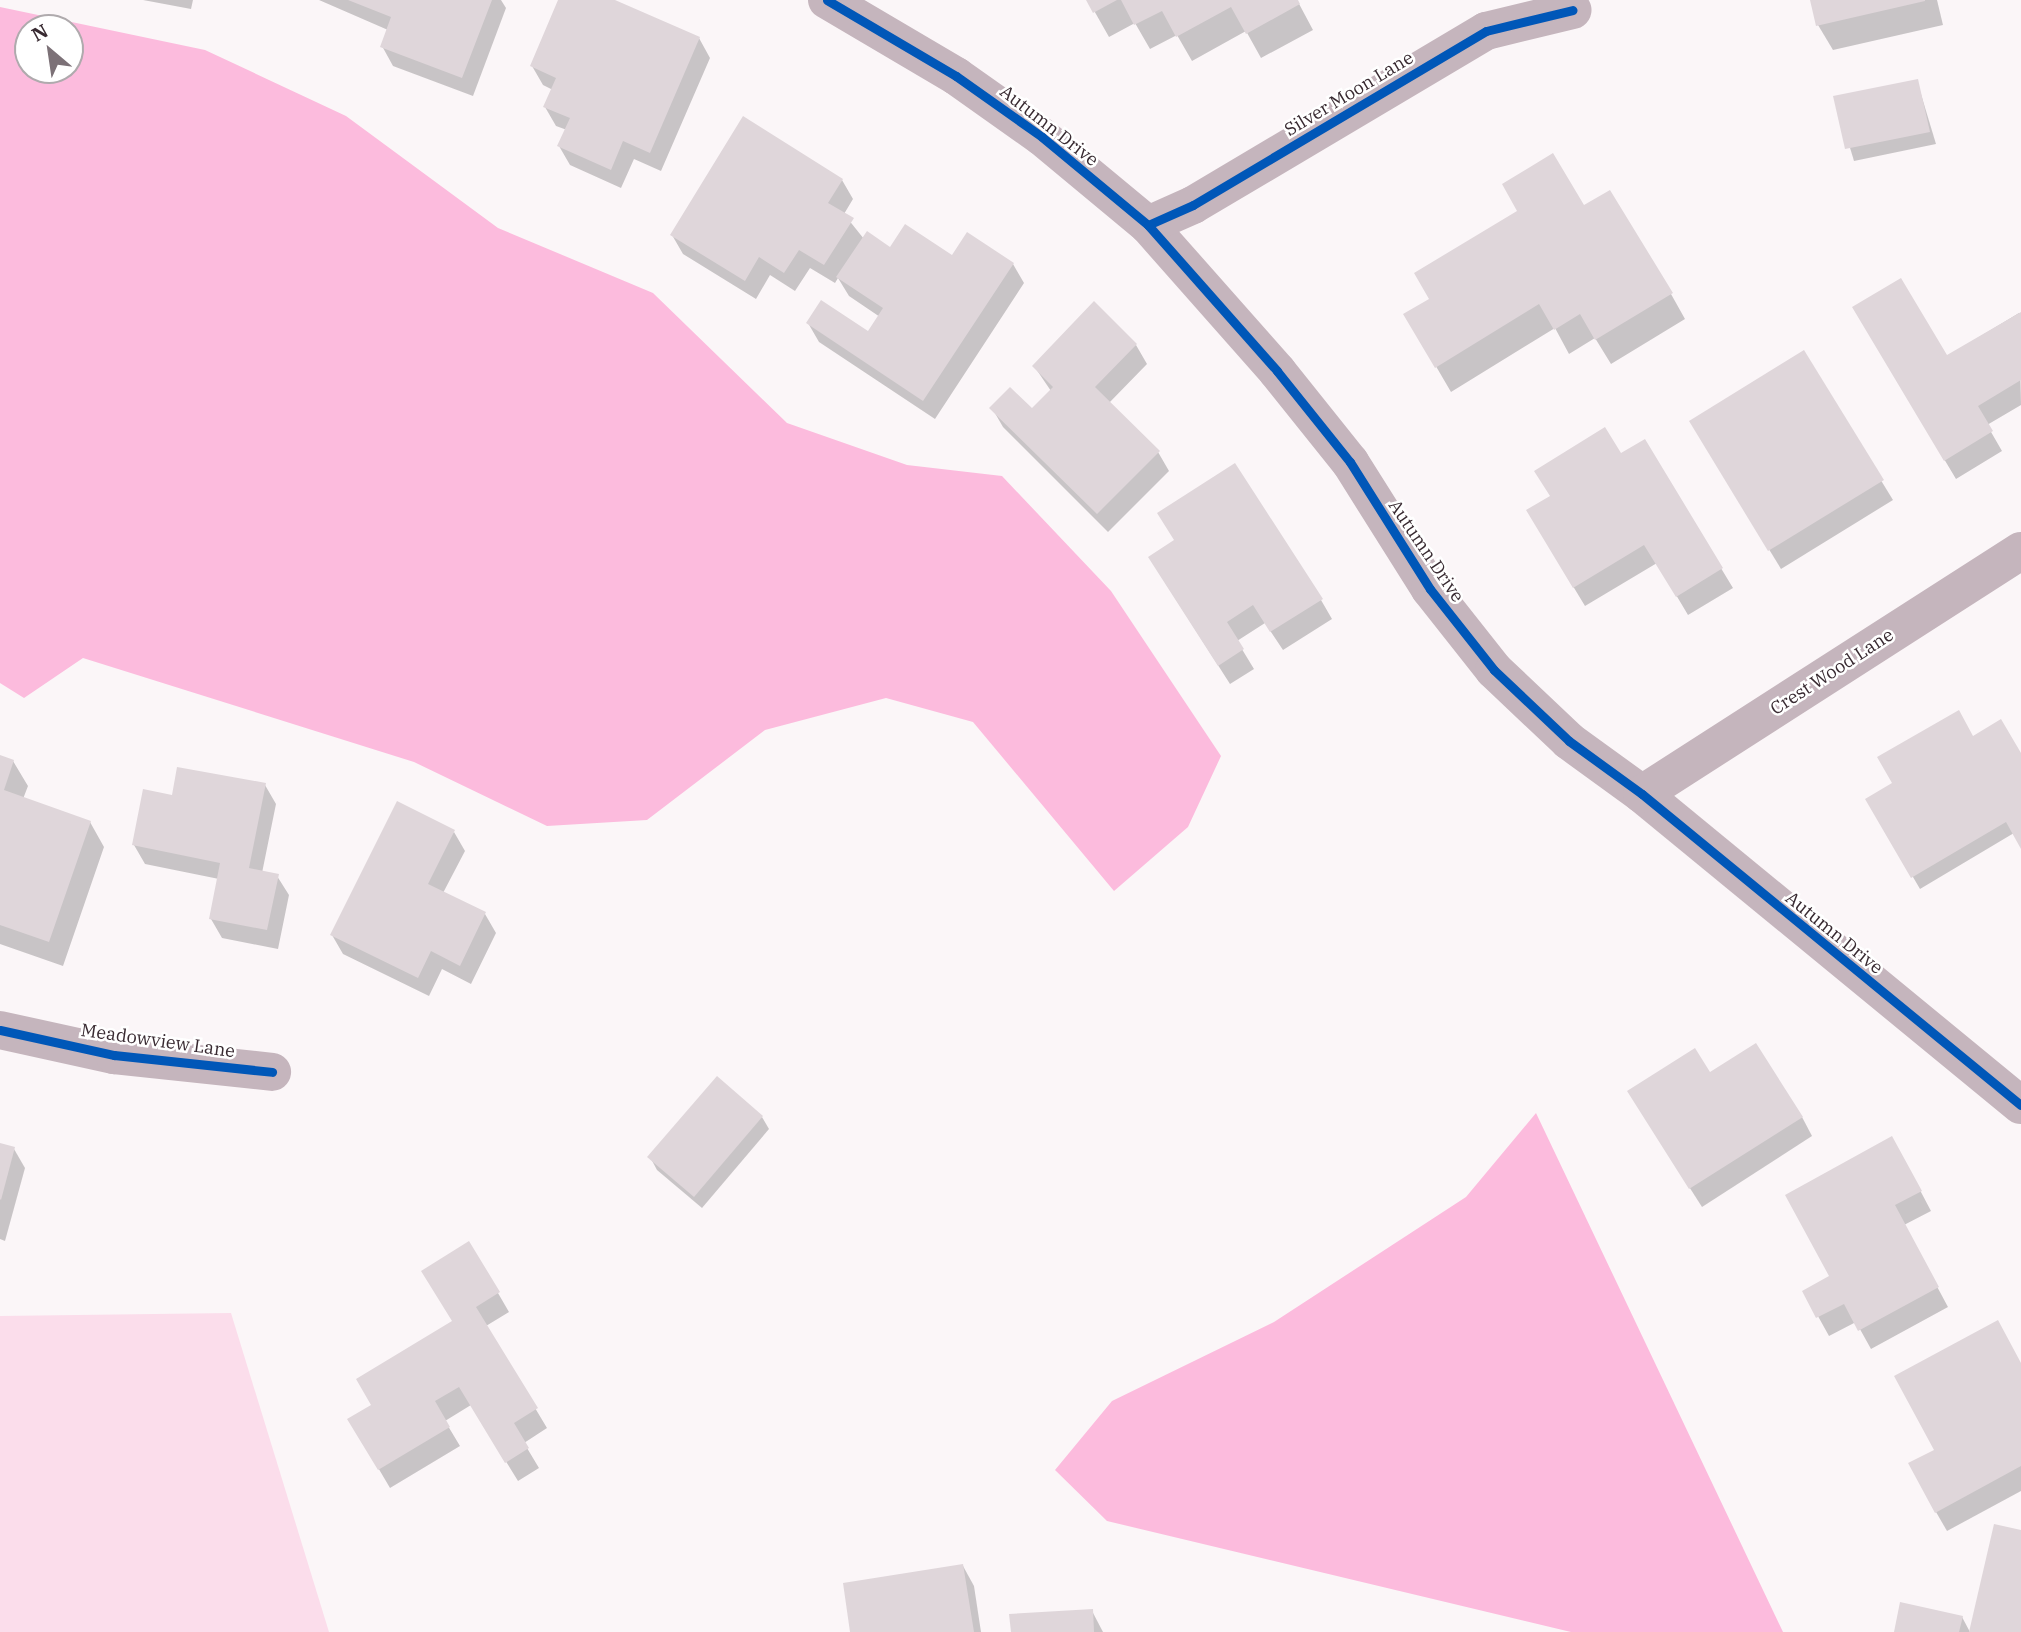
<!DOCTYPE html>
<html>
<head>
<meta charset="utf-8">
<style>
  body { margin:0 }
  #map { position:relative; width:2021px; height:1632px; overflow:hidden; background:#fbf6f8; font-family:"IBM Plex Serif",serif }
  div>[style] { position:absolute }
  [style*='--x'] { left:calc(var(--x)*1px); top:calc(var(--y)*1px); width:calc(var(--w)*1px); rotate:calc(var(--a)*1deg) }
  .green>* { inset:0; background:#fbddeb }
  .water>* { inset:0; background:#fcbbdd }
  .shadow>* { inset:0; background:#0003 }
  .building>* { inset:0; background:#dfd6da }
  .minor>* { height:38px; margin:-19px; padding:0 19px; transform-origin:19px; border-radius:19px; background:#c5b5bd }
  .cycleway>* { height:9px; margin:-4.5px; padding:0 4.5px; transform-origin:4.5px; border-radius:4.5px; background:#0057b8 }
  span { translate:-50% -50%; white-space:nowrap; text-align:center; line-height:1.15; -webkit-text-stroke:5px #fff; paint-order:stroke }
  .street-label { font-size:18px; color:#382a31 }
  .north { position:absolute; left:14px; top:14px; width:70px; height:70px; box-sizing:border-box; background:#fff; border:2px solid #afaaad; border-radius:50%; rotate:331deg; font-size:19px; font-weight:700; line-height:28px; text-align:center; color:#382a31 }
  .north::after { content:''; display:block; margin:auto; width:24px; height:32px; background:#7c7177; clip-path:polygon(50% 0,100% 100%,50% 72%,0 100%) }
</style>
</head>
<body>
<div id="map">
  <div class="green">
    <div style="clip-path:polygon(231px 1313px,329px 1632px,0 1632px,0 1316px)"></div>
  </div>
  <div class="water">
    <div style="clip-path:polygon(evenodd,0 7px,205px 50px,346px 116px,498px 228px,653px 293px,787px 423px,907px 465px,1002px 476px,1111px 591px,1221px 756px,1188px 827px,1114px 891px,973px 722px,886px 698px,765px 730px,647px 820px,547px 826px,414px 762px,83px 658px,24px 698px,0 683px,0 7px,70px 28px,70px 70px,28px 70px,28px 28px,70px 28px)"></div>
    <div style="clip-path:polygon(1536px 1113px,1783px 1632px,1571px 1632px,1107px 1521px,1055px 1470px,1112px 1401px,1274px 1322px,1466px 1197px)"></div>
  </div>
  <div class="shadow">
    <div style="clip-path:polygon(143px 0,193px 0,191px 9px)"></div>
    <div style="clip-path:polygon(319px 0,501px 0,506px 8px,473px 96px,393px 66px,382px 46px,388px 30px)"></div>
    <div style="clip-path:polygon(560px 0,610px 0,699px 38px,710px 58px,661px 171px,634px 159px,621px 188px,570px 165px,559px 146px,567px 130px,556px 126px,545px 107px,553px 90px,543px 85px,532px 66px)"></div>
    <div style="clip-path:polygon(1088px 0,1297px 0,1313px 30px,1261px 58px,1246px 31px,1192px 61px,1177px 35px,1150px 49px,1135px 23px,1109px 37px)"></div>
    <div style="clip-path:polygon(1812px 0,1937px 0,1943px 25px,1833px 50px,1818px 25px)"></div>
    <div style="clip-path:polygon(1917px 81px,1936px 144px,1854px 161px,1835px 98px)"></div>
    <div style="clip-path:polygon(842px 180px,853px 199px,844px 214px,864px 239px,890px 249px,1013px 264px,1024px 283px,935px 419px,819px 342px,808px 323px,868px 334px,880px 317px,849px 296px,838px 278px,835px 283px,810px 268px,795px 291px,770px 275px,756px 299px,683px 254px,672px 235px)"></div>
    <div style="clip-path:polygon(1583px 208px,1671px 294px,1685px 319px,1611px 364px,1595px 338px,1569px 354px,1555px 328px,1451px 392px,1406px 315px)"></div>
    <div style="clip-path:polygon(2019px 313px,2021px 405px,1987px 425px,2002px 451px,1956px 479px,1865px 327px,1946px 357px)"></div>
    <div style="clip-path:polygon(1136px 345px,1147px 364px,1109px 403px,1158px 452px,1169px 471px,1108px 532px,1003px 427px,992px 408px,1032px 410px,1051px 391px,1034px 366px)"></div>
    <div style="clip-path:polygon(1803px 353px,1893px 500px,1781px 569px,1702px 440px)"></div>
    <div style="clip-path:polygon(1644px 441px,1733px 588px,1688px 615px,1657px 563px,1585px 606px,1539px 530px,1620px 456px)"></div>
    <div style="clip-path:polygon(1161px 576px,1321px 600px,1332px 619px,1283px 650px,1265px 623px,1237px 641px,1254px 669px,1230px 684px)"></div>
    <div style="clip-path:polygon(2021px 756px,2021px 845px,2014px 833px,1920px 889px,1868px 800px)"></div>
    <div style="clip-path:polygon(0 757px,13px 761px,28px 786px,23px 799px,90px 822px,104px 847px,63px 966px,0 944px)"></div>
    <div style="clip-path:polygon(265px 785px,276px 804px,262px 873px,277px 876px,289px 895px,278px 949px,222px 938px,211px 919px,219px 879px,145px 864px,134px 845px)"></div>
    <div style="clip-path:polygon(454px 832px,465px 851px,443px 893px,485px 914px,496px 933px,471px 984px,442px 969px,429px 996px,343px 954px,332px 935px)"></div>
    <div style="clip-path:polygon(1710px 1075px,1802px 1117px,1812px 1136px,1702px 1207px,1640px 1110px)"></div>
    <div style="clip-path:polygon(762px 1117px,769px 1129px,702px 1208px,657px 1170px,650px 1157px)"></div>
    <div style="clip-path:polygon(0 1145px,14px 1149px,25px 1168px,5px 1241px,0 1239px)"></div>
    <div style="clip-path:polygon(1903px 1158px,1931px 1211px,1904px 1225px,1948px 1307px,1871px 1349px,1856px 1322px,1829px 1336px,1804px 1291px,1831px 1277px)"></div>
    <div style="clip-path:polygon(469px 1243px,509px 1312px,486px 1326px,547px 1428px,524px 1443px,539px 1468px,518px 1481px,471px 1405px,445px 1421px,460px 1446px,390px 1488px,350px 1420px,373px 1406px,454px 1322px)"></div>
    <div style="clip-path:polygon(2021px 1366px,2021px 1491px,1947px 1531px,1936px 1512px,1937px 1450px)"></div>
    <div style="clip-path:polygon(963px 1566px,974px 1586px,981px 1632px,852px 1632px)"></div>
    <div style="clip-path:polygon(1092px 1611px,1103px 1632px,1013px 1632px)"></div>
    <div style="clip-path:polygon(1962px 1617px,1970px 1632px,1896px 1632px)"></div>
  </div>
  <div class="building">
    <div style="clip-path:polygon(348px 0,492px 0,462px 78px,380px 47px,391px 17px)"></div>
    <div style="clip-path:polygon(558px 0,615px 0,700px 37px,650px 153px,623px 141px,611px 170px,557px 146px,570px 118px,543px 107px,556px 78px,530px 66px)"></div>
    <div style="clip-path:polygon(1086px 0,1117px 0,1093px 13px)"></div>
    <div style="clip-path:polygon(1121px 0,1298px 0,1300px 4px,1246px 34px,1231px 7px,1176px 37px,1162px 11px,1134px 25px)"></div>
    <div style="clip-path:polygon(1810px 0,1925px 0,1925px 1px,1816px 26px)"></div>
    <div style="clip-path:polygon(1918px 79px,1930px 132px,1845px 149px,1833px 96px)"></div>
    <div style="clip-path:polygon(743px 116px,843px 179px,828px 203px,854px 218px,824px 265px,799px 250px,784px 273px,759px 257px,745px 281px,670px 235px)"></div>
    <div style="clip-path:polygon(1553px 153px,1584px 205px,1610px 190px,1673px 293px,1595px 340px,1580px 314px,1554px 330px,1539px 304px,1435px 368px,1403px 314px,1429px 299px,1414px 273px,1517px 211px,1502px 184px)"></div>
    <div style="clip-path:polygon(905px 224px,952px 255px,967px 232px,1014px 263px,923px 401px,806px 323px,821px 300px,868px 331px,883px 308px,836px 277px,867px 231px,890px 247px)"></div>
    <div style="clip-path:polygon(1901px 278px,1947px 355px,2021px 312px,2021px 380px,1978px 406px,1993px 431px,1944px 461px,1852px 307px)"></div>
    <div style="clip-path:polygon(1094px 301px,1137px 344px,1095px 387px,1160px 451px,1097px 514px,989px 408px,1010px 387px,1032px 408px,1053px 387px,1032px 366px)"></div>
    <div style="clip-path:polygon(1804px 350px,1884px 480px,1768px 551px,1689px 421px)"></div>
    <div style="clip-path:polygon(1605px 427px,1621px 453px,1645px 439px,1723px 568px,1676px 597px,1644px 545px,1573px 588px,1526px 510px,1550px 496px,1534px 471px)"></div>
    <div style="clip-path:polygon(1235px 463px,1323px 599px,1270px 632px,1253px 605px,1227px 622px,1244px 649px,1218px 666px,1148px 557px,1174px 540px,1157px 513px)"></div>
    <div style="clip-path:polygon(1959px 710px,1973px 736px,2001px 719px,2021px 753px,2021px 849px,2006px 822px,1911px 878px,1865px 799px,1892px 783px,1877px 757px)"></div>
    <div style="clip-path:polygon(0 755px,14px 760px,4px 790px,91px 821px,49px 942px,0 925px)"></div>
    <div style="clip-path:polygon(177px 767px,266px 783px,249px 868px,279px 874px,267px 930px,209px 919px,220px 863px,132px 845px,143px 789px,172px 795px)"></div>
    <div style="clip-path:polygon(397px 801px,455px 830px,428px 884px,486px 912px,460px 966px,431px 951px,418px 978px,330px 935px)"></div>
    <div style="clip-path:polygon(1756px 1043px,1803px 1117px,1689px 1189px,1627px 1091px,1695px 1048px,1710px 1072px)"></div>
    <div style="clip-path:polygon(717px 1076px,763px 1116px,694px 1197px,647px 1157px)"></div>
    <div style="clip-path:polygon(1892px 1136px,1922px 1191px,1895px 1205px,1939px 1287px,1858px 1331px,1844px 1304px,1816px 1318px,1802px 1291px,1829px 1276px,1785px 1195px)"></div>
    <div style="clip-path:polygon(0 1143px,15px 1147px,1px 1200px,0 1199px)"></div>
    <div style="clip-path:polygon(469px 1241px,500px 1292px,476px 1307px,538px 1408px,514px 1423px,529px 1448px,505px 1463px,459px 1387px,435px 1401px,450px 1427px,378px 1470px,347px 1419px,371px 1405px,356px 1379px,452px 1321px,421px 1271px)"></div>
    <div style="clip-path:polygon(1998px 1320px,2021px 1363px,2021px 1466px,1935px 1513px,1908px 1463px,1934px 1450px,1894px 1376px)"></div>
    <div style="clip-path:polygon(1994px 1524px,2021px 1530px,2021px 1632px,1969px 1632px)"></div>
    <div style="clip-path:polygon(963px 1564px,974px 1632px,850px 1632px,843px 1583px)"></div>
    <div style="clip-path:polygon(1900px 1602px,1963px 1616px,1959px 1632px,1894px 1632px)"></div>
    <div style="clip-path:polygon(1093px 1609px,1094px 1632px,1011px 1632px,1009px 1614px)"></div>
  </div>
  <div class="minor">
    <div style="--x:827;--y:0;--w:150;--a:30.5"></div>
    <div style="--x:956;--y:76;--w:105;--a:35.3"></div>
    <div style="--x:1042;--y:137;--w:138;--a:39.7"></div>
    <div style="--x:1148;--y:225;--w:195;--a:48.5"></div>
    <div style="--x:1277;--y:371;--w:117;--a:51.3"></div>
    <div style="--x:1350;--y:462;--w:150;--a:57.8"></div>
    <div style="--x:1430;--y:589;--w:103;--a:51.7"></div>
    <div style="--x:1494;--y:670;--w:103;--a:43.4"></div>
    <div style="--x:1569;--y:741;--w:90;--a:36"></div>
    <div style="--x:1642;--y:794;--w:490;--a:39.4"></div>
    <div style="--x:1148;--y:225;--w:49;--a:-24"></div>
    <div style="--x:1193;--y:205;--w:341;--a:-30.7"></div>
    <div style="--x:1486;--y:31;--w:89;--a:-13.6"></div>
    <div style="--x:1642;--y:794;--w:450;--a:-32.7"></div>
    <div style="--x:0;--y:1030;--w:117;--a:12.4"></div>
    <div style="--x:114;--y:1055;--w:159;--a:6.1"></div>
  </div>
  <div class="cycleway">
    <div style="--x:827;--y:0;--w:150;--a:30.5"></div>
    <div style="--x:956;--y:76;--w:105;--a:35.3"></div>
    <div style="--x:1042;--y:137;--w:138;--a:39.7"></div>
    <div style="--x:1148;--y:225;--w:195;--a:48.5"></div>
    <div style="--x:1277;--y:371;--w:117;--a:51.3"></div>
    <div style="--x:1350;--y:462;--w:150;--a:57.8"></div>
    <div style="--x:1430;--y:589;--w:103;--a:51.7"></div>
    <div style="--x:1494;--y:670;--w:103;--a:43.4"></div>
    <div style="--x:1569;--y:741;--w:90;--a:36"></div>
    <div style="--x:1642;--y:794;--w:490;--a:39.4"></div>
    <div style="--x:1148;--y:225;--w:49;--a:-24"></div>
    <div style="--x:1193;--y:205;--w:341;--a:-30.7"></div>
    <div style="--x:1486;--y:31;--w:89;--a:-13.6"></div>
    <div style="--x:0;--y:1030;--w:117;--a:12.4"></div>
    <div style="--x:114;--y:1055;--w:159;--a:6.1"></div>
  </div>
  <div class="street-label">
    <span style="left:1349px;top:94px;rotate:-31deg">Silver Moon Lane</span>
    <span style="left:1049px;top:126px;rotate:38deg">Autumn Drive</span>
    <span style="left:1426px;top:551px;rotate:56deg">Autumn Drive</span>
    <span style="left:1832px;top:672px;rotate:-33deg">Crest Wood Lane</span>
    <span style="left:1834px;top:933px;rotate:39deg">Autumn Drive</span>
    <span style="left:158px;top:1041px;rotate:8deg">Meadowview Lane</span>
  </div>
  <div class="north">N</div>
</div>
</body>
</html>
